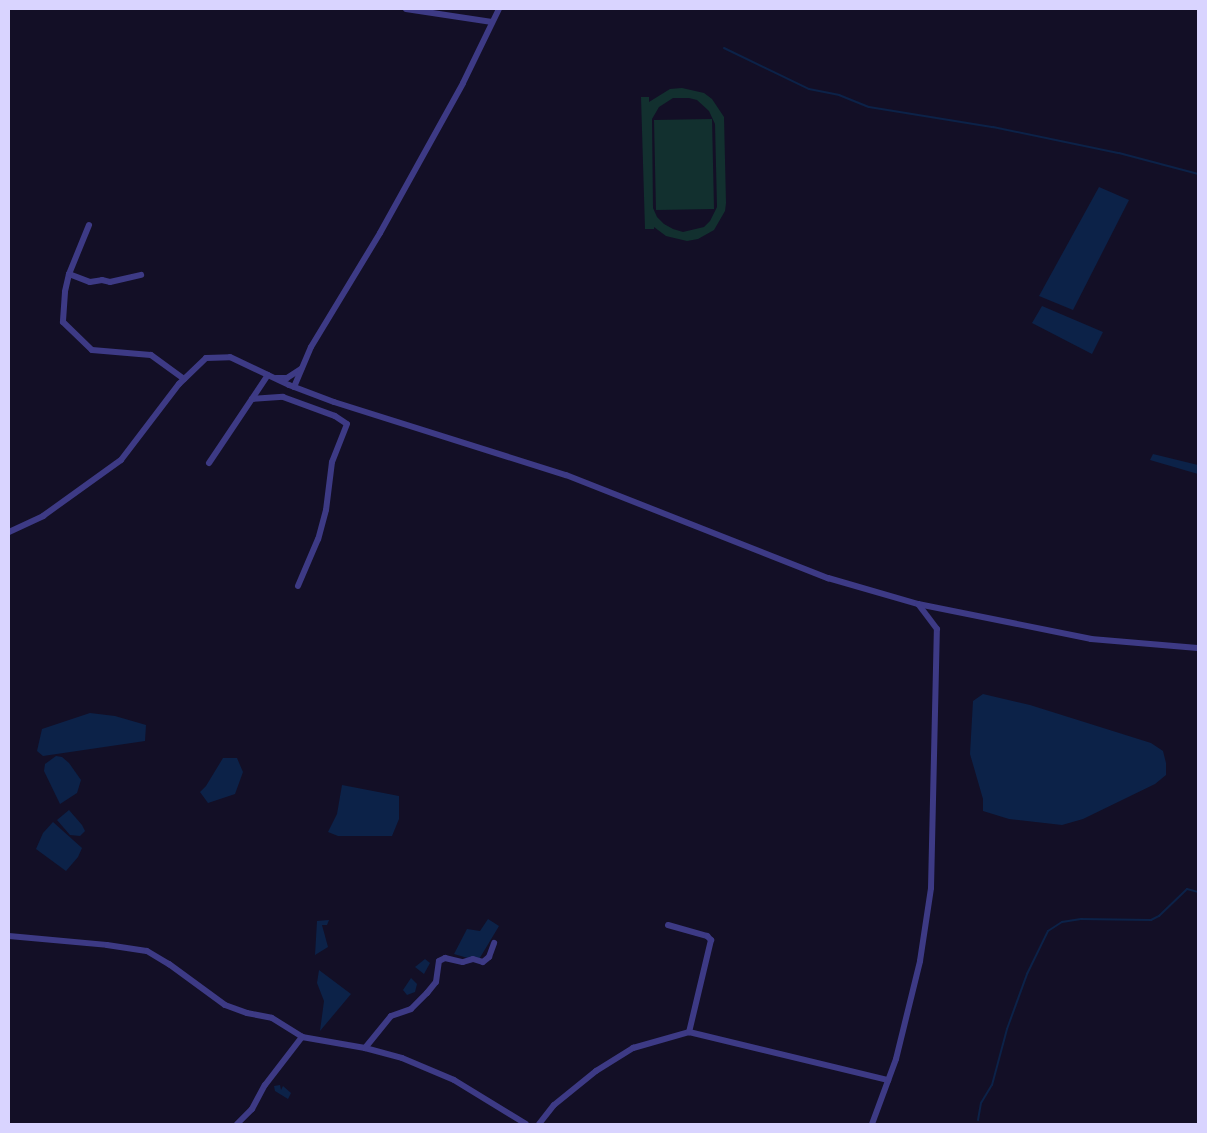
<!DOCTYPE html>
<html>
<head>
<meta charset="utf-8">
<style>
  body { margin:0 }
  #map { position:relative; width:1207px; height:1133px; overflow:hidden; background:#130f26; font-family:Manrope,sans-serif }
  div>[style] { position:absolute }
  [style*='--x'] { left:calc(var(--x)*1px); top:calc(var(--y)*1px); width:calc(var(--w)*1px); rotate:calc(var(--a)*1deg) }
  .green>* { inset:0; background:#12302f }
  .water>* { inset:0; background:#0c2248 }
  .stream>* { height:2px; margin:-1px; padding:0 1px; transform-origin:1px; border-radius:1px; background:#0c2248 }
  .minor>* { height:6px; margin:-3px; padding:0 3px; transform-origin:3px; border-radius:3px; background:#3d3a85 }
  span { translate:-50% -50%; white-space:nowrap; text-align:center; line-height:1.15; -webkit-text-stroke:4.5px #130f26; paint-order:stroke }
  .frame { position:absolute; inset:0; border:10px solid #d9d4ff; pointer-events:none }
</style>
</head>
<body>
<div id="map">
  <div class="green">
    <div style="clip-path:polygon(evenodd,682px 88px,704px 93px,712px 99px,724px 117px,726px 203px,725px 211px,714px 230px,698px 239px,687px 241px,666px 236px,654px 227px,654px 229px,645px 229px,641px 97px,649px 97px,649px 102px,670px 89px,682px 88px,673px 98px,689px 98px,697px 100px,709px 111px,715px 124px,717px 207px,710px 221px,704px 227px,683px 232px,673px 229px,664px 224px,657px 217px,653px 208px,652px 119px,659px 107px,673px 98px)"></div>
    <div style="clip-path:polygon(712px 119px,714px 209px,656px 210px,654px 120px)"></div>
  </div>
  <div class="water">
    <div style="clip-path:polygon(1099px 187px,1129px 200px,1073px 310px,1039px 296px)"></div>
    <div style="clip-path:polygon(1042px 306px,1103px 332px,1092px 354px,1032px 323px)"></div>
    <div style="clip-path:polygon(1153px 454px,1198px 465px,1198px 474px,1150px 460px)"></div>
    <div style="clip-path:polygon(983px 694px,1030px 705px,1151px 743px,1163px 751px,1166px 763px,1166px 775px,1155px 784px,1083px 819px,1062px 825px,1009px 819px,983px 811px,983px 799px,970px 754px,973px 701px)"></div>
    <div style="clip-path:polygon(90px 713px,115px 716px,146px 725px,145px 741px,43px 756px,37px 751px,42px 729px)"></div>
    <div style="clip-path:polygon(56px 756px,62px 757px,69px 763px,81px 780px,77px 793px,60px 804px,44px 771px,45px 764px)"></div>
    <div style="clip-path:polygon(223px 758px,237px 758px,243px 772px,235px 794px,208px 803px,200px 792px,206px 786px)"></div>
    <div style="clip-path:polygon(342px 785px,399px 796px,399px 819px,392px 836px,338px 836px,328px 832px,337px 814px)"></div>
    <div style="clip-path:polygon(69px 810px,82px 825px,85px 831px,80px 836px,70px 835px,57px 820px)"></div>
    <div style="clip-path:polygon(53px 822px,82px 848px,78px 857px,66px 871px,36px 849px,43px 833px)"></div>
    <div style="clip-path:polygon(488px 919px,499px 926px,478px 961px,454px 954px,467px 929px,480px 931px)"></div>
    <div style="clip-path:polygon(329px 920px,327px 925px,322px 925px,328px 947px,315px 955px,317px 921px)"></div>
    <div style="clip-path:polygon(425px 959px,430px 963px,424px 974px,415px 967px)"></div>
    <div style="clip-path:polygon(319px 970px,351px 994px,320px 1031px,324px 1001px,317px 983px)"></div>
    <div style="clip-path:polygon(411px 978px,417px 984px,415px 992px,407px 995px,403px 990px)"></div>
    <div style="clip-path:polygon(280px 1085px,281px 1090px,283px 1086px,291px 1093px,288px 1099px,275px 1091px,274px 1086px)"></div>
  </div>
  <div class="stream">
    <div style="--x:724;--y:48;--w:94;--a:25.8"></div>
    <div style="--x:809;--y:89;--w:31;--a:11"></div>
    <div style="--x:839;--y:95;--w:32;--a:22"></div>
    <div style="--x:869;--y:107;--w:126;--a:9.2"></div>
    <div style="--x:993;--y:127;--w:129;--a:11.7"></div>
    <div style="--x:1119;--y:153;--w:82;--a:14.9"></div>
    <div style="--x:978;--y:1120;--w:17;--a:-80"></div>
    <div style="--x:981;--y:1103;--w:21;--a:-59"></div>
    <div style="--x:992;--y:1085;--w:58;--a:-75"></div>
    <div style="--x:1007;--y:1029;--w:59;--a:-70"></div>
    <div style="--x:1027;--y:974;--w:48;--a:-64"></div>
    <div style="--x:1048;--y:931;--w:17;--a:-33"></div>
    <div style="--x:1062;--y:922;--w:19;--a:-9"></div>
    <div style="--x:1081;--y:919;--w:70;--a:0.8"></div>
    <div style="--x:1151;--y:920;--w:9;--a:-27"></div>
    <div style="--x:1159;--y:916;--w:39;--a:-44"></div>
    <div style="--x:1187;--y:889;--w:11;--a:15"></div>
  </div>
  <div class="minor">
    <div style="--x:406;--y:9;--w:87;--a:8.6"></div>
    <div style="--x:89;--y:225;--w:53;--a:112.2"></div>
    <div style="--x:69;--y:274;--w:18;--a:103"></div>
    <div style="--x:65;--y:292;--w:30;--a:94"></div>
    <div style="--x:63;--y:322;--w:40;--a:44"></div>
    <div style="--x:92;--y:350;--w:59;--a:4.8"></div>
    <div style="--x:151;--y:355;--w:41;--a:36"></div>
    <div style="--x:69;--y:274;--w:22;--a:21"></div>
    <div style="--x:90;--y:282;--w:12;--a:-9"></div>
    <div style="--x:102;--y:280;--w:8;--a:14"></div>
    <div style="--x:110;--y:282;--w:32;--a:-13"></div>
    <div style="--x:276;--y:378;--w:11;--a:0"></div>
    <div style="--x:287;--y:378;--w:17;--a:-33"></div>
    <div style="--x:294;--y:387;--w:43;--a:-67"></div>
    <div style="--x:311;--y:347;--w:133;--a:-58.8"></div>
    <div style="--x:380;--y:233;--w:171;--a:-61"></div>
    <div style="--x:463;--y:83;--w:82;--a:-64.1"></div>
    <div style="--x:252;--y:399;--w:31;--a:-4"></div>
    <div style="--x:283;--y:397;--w:55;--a:20.1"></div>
    <div style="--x:335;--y:416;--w:14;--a:34"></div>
    <div style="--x:347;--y:424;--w:41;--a:111.5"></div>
    <div style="--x:332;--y:462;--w:48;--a:97.1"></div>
    <div style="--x:326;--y:510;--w:30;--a:105"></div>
    <div style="--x:318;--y:539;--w:51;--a:113.1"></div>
    <div style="--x:209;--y:463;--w:106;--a:-56.2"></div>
    <div style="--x:9;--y:532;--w:38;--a:-25"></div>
    <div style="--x:43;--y:516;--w:96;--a:-35.7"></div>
    <div style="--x:121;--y:460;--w:96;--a:-52.7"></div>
    <div style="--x:179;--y:384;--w:37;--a:-44"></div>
    <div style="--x:206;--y:358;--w:24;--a:-2"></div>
    <div style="--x:230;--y:357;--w:65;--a:25.4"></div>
    <div style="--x:289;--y:385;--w:48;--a:20.7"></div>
    <div style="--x:334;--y:402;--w:243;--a:17.5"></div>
    <div style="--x:566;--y:475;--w:282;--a:21.5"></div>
    <div style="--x:828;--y:578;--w:94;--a:16.1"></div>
    <div style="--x:918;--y:604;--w:177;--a:11.4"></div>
    <div style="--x:1091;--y:639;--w:107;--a:4.8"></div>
    <div style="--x:668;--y:925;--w:41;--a:15.8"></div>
    <div style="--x:707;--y:936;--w:6;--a:45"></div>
    <div style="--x:711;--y:940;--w:95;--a:103.4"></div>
    <div style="--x:9;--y:936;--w:98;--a:5.2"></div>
    <div style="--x:107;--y:945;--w:40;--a:8.5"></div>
    <div style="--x:147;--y:951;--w:26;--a:31"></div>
    <div style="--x:169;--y:964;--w:69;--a:36.2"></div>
    <div style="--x:225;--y:1005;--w:23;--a:20"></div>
    <div style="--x:247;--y:1013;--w:25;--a:11"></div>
    <div style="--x:272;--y:1018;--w:36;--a:32"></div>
    <div style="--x:302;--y:1037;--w:64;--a:9.9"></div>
    <div style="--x:365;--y:1048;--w:38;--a:15"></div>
    <div style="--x:402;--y:1058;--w:56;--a:22.9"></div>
    <div style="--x:454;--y:1080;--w:84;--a:31.4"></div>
    <div style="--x:365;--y:1048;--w:41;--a:-50.9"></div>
    <div style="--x:391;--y:1016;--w:21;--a:-19"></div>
    <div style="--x:411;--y:1009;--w:23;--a:-45"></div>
    <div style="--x:427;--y:993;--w:14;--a:-51"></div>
    <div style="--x:436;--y:982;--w:21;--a:-82"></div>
    <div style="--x:439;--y:961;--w:7;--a:-27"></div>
    <div style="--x:445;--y:958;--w:18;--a:13"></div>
    <div style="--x:463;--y:962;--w:10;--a:-17"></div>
    <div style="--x:473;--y:959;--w:10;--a:17"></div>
    <div style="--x:483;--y:962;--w:8;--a:-40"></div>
    <div style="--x:489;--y:957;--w:15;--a:-70"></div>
    <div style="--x:237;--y:1124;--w:21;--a:-45"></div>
    <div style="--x:252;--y:1109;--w:27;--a:-62"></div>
    <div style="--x:265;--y:1085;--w:61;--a:-52.4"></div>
    <div style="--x:539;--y:1124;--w:24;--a:-52"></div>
    <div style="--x:554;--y:1105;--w:54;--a:-39"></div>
    <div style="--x:596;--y:1071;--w:44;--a:-31.9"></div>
    <div style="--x:633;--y:1048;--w:58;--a:-15.9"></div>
    <div style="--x:689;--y:1032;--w:205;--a:13.6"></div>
    <div style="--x:872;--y:1124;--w:69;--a:-69.7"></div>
    <div style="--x:896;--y:1059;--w:101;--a:-76.2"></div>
    <div style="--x:920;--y:961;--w:74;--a:-81.4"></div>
    <div style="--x:931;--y:888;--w:259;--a:-88.7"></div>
    <div style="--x:937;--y:629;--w:31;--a:-127"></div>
  </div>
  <div class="frame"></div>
</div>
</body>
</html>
